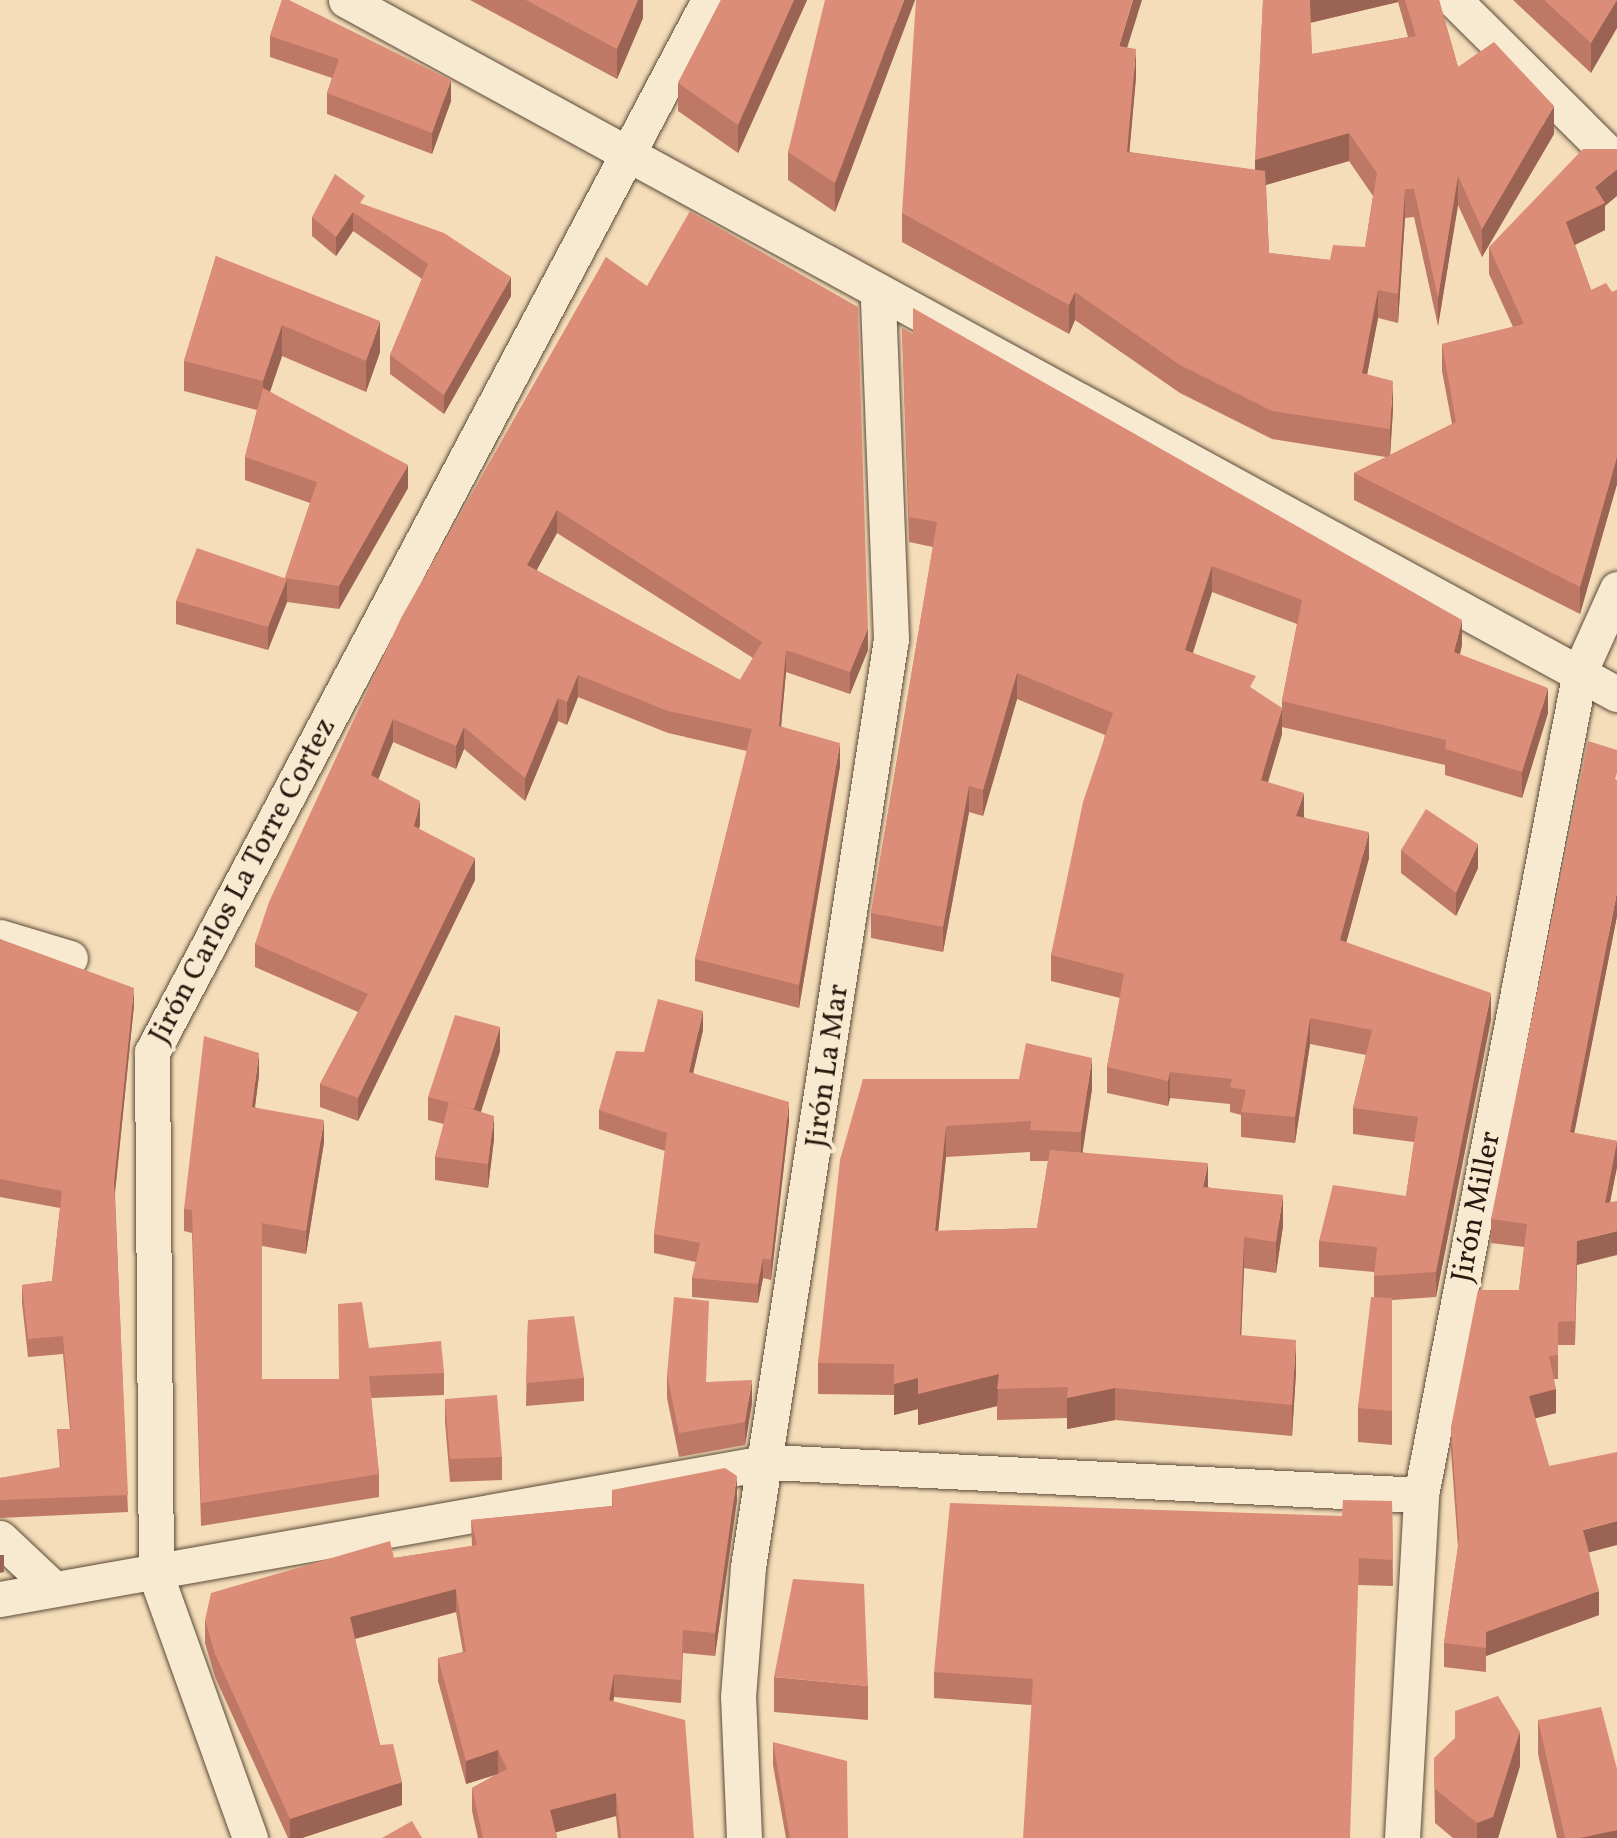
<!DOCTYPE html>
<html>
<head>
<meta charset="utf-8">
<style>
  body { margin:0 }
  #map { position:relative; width:1617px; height:1838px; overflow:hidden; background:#f4ddb8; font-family:Vollkorn,serif }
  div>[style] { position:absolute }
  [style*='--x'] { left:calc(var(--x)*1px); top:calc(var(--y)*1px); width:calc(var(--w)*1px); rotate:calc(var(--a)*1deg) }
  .roads { filter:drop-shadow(0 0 2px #5c4a3a) drop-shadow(0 0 2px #5c4a3a) }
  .minor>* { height:35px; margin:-17.5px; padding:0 17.5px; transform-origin:17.5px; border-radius:17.5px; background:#f8e9d1 }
  .wall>* { inset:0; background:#bd7966 }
  .shaded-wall>* { inset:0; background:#9a6353 }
  .building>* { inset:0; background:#dc8d77 }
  span { translate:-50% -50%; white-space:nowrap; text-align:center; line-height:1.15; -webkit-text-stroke:8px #f8e9d1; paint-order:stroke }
  .street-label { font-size:30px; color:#291910 }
</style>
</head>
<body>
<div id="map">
  <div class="roads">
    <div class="minor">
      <div style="--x:346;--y:0;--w:1448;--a:28.64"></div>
      <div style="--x:1454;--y:0;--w:230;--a:44.8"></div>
      <div style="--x:0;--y:937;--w:73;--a:16.7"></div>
      <div style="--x:0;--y:1538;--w:71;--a:43.3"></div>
      <div style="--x:0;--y:1599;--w:782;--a:-10.09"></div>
      <div style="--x:770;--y:1462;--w:652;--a:2.9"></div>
      <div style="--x:250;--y:1838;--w:278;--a:-109.7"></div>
      <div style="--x:156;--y:1576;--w:524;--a:-90.44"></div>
      <div style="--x:152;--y:1052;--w:1190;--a:-62.1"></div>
      <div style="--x:744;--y:1838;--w:141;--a:-92.4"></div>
      <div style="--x:738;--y:1697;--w:130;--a:-85.6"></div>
      <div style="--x:748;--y:1567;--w:939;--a:-81.24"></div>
      <div style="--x:891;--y:639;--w:346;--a:-92.2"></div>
      <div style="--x:1402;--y:1838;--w:344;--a:-86.8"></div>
      <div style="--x:1421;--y:1495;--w:839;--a:-79.08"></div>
      <div style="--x:1580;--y:671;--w:90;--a:-65.7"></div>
    </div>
  </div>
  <div class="wall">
    <div style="clip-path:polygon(282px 0,451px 101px,432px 154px,327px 114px,327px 93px,332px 78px,270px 57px,270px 36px)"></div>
    <div style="clip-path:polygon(470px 0,643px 0,643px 18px,617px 79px)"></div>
    <div style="clip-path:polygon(721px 0,807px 0,738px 153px,678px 111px,678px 83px)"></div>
    <div style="clip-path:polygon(915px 0,835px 212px,788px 180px,788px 152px)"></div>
    <div style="clip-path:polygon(evenodd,1263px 0,1439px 0,1458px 67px,1554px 134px,1482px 257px,1458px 205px,1438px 326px,1414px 217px,1405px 218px,1398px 323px,1378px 318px,1367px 374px,1393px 409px,1390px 455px,1452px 424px,1442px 371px,1442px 344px,1513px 327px,1489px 274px,1489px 247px,1605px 206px,1605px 230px,1575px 245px,1591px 290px,1612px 292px,1617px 290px,1617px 484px,1580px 614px,1354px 500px,1354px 473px,1386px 457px,1272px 439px,1180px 393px,1075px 320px,1069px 334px,902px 242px,902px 213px,1127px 48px,1136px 77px,1129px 152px,1255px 170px,1263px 0,1398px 2px,1408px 37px,1312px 54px,1310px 23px,1398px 2px,1263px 0,1349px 161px,1373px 196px,1365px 247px,1330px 260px,1269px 253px,1266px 185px,1349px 161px)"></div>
    <div style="clip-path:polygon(1513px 0,1617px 0,1591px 73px)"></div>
    <div style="clip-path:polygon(365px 205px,511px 296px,444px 414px,390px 374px,390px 355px,422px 279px,353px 231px,336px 256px,312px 236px,312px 217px)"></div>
    <div style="clip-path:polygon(216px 256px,380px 352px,366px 392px,282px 356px,270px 392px,408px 488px,339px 609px,287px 602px,268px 650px,176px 624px,176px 601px,285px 578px,310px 503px,245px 480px,245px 457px,257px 410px,184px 391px,184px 361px)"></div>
    <div style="clip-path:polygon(evenodd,606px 257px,868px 650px,850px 694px,786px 672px,781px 726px,840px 766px,799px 1008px,695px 981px,695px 959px,747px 751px,668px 733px,578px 697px,567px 725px,558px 721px,525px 801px,464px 749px,456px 769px,393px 742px,378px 779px,420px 824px,419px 829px,475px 880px,358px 1121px,320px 1107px,320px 1084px,358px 1012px,255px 967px,255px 944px,606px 257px,557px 533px,753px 658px,740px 680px,536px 570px,557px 533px)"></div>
    <div style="clip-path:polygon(902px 328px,1462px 645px,1460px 654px,1548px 713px,1522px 798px,1445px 775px,1445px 765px,1282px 727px,1282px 701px,1297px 624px,1212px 592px,1193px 653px,1256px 691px,1282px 734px,1268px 782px,1304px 817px,1369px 858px,1346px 943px,1491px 1019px,1436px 1297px,1392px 1300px,1392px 1445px,1358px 1442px,1358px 1408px,1374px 1297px,1374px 1272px,1319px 1267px,1319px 1241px,1406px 1196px,1414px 1142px,1353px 1134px,1353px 1108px,1366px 1055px,1310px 1044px,1295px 1143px,1241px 1137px,1241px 1115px,1230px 1112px,1230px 1104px,1170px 1098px,1168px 1106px,1107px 1093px,1107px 1067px,1120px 998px,1051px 981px,1051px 955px,1105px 735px,1017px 699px,983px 816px,969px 812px,943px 952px,871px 938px,871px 913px,933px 547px,909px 542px)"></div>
    <div style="clip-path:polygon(1401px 850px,1478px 868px,1456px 916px,1401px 873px)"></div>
    <div style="clip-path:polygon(1617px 916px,1574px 1133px,1617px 1141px,1617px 1167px,1610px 1202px,1577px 1265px,1575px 1345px,1558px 1345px,1558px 1379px,1554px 1379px,1556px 1413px,1535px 1418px,1549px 1466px,1589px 1553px,1599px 1615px,1486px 1656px,1486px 1672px,1444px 1667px,1444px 1643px,1458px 1547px,1451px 1451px,1451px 1427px,1519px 1290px,1524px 1247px,1491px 1243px,1491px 1219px)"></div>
    <div style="clip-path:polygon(0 939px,134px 1005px,115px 1194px,128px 1512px,0 1518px,0 1478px,60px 1468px,57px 1429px,70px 1429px,63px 1354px,28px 1357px,22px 1303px,22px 1285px,52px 1281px,60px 1208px,0 1197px)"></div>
    <div style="clip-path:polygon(703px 1030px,693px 1073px,789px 1121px,771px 1280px,763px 1278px,758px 1303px,692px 1297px,692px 1278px,696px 1262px,654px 1253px,654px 1234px,665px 1151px,599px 1129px,599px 1110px,644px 1052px)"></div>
    <div style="clip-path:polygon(500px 1051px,481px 1112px,494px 1139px,488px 1188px,435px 1180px,435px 1157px,444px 1124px,428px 1120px,428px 1097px)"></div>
    <div style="clip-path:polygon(259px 1075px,255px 1107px,324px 1142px,306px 1254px,262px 1246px,262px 1379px,339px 1379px,369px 1348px,444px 1373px,444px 1395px,371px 1398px,379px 1474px,379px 1497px,201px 1526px,192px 1233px,184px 1231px,184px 1209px)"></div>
    <div style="clip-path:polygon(evenodd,863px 1079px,1092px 1089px,1082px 1152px,1208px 1187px,1283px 1226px,1276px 1273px,1244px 1268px,1241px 1335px,1296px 1372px,1292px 1436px,1115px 1420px,1067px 1429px,1067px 1418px,997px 1420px,997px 1406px,918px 1425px,918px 1409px,894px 1415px,894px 1395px,818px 1394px,818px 1363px,863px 1079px,1030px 1152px,1030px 1161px,1048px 1161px,1037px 1228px,938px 1231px,946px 1157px,1030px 1152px)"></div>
    <div style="clip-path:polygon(528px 1320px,584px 1378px,584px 1401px,526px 1406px)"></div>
    <div style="clip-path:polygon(667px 1375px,707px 1382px,752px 1403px,745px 1445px,679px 1457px,667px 1398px)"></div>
    <div style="clip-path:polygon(445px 1399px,502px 1457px,502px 1480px,450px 1482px,445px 1422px)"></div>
    <div style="clip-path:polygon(612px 1490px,737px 1500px,715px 1656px,683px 1653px,681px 1703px,614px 1697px,613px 1701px,694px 1838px,618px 1838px,616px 1816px,556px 1832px,557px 1838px,478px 1838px,472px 1811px,472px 1788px,497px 1774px,466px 1784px,438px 1681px,438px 1658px,463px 1652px,456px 1612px,355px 1639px,380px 1745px,402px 1805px,302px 1838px,288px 1838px,215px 1677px,205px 1643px,205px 1620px,394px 1558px,472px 1546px,471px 1520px,612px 1506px)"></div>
    <div style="clip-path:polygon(1392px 1501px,1393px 1586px,1359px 1585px,1031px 1705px,934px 1698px,934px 1672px,1342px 1516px)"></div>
    <div style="clip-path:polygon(774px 1677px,868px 1686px,868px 1720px,774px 1712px)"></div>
    <div style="clip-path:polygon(1538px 1720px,1617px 1838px,1557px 1838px,1538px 1754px)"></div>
    <div style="clip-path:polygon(773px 1742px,848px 1838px,786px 1838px,773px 1765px)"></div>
    <div style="clip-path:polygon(1434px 1758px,1520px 1766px,1498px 1838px,1453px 1838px,1435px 1823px)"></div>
  </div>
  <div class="shaded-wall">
    <div style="clip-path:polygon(638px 0,643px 0,643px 18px,617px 79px,617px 49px)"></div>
    <div style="clip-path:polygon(794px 0,807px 0,738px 153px,738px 125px)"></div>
    <div style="clip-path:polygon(904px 0,915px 0,835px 212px,835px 183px)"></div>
    <div style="clip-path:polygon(1133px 0,1142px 0,1119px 74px,1119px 46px)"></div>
    <div style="clip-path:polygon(1309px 0,1398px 0,1398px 2px,1309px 23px)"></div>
    <div style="clip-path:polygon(1617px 0,1617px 28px,1591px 73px,1591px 43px)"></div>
    <div style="clip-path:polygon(1136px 49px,1136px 77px,1127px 180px,1127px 152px)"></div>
    <div style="clip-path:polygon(451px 80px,451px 101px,432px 154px,432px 133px)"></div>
    <div style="clip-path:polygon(1554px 106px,1554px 134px,1482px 257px,1482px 229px)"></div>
    <div style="clip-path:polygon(1349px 133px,1349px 161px,1255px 188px,1255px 160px)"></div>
    <div style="clip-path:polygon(1617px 169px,1617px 196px,1605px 206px,1605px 230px,1566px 249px,1566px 222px,1595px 187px)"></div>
    <div style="clip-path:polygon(1458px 176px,1458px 205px,1438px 326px,1438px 298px)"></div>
    <div style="clip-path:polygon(1405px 189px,1405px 218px,1398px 323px,1398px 294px)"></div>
    <div style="clip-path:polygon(353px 212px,353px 231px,336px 256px,336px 237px)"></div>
    <div style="clip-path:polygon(511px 277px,511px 296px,444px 414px,444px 395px)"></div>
    <div style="clip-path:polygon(1378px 290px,1378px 318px,1362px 401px,1362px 373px)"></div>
    <div style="clip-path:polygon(1075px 292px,1075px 320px,1069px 334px,1069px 305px)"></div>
    <div style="clip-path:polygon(380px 321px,380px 352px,366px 392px,366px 361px)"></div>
    <div style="clip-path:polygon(282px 325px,282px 356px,263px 412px,263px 381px)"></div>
    <div style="clip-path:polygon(1393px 381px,1393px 409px,1390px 457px,1390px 429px)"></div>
    <div style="clip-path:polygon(1617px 457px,1617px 484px,1580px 614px,1580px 587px)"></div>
    <div style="clip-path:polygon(408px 465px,408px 488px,339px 609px,339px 586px)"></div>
    <div style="clip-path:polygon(557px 510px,557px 533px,527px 588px,527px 565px)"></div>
    <div style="clip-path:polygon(1212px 566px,1212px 592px,1185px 676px,1185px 650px)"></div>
    <div style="clip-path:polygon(287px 579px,287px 602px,268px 650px,268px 627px)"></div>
    <div style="clip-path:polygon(1462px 620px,1462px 645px,1454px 677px,1454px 652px)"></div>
    <div style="clip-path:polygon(868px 628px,868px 650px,850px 694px,850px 672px)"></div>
    <div style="clip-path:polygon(786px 650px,786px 672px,779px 749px,779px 726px)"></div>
    <div style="clip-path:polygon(1017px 673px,1017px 699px,983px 816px,983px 790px)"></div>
    <div style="clip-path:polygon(578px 675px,578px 697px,567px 725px,567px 702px)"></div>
    <div style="clip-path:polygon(1548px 688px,1548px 713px,1522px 798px,1522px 772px)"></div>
    <div style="clip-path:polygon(558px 698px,558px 721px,525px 801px,525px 778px)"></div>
    <div style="clip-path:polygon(1282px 708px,1282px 734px,1261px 806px,1261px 780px)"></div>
    <div style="clip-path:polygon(393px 719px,393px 742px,371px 798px,371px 775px)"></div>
    <div style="clip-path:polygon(464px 727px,464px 749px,456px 769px,456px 746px)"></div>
    <div style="clip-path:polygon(840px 743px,840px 766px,799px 1008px,799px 985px)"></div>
    <div style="clip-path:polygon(969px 786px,969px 812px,943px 952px,943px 927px)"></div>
    <div style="clip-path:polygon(1304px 793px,1304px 818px,1296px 816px)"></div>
    <div style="clip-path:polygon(420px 801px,420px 824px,414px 849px,414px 826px)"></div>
    <div style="clip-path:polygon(1369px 832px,1369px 858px,1340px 966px,1340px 940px)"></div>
    <div style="clip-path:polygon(1478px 844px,1478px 868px,1456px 916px,1456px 893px)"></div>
    <div style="clip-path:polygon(475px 858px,475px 880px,358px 1121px,358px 1098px)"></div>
    <div style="clip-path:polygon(1617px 892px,1617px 916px,1570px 1155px,1570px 1132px)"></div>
    <div style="clip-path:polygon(134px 988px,134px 1005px,114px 1200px,114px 1182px)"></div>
    <div style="clip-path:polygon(1491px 993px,1491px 1019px,1436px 1297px,1436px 1272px)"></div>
    <div style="clip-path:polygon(703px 1011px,703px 1030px,689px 1091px,689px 1072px)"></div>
    <div style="clip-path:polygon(1310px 1018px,1310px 1044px,1295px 1143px,1295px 1117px)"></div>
    <div style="clip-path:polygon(500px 1027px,500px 1051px,474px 1133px,474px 1109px)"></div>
    <div style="clip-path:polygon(259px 1053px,259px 1075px,252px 1129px,252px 1107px)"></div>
    <div style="clip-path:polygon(1092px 1058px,1092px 1089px,1081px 1163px,1081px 1132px)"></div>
    <div style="clip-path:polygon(1170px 1072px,1170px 1098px,1168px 1106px,1168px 1081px)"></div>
    <div style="clip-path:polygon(789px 1102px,789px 1121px,771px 1280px,771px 1260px)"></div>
    <div style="clip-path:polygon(494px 1116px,494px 1139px,488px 1188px,488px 1164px)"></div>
    <div style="clip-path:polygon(324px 1120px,324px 1142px,306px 1254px,306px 1231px)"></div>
    <div style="clip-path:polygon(946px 1126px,946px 1157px,935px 1262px,935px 1231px)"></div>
    <div style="clip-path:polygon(1617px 1143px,1617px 1167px,1605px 1227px,1605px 1203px)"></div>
    <div style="clip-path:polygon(1208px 1163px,1208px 1194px,1203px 1187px)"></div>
    <div style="clip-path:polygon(1283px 1195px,1283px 1226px,1276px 1273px,1276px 1242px)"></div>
    <div style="clip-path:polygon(1617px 1231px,1617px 1255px,1577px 1265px,1575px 1345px,1577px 1241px)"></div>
    <div style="clip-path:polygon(1244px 1237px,1244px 1268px,1240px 1366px,1240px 1335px)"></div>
    <div style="clip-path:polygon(763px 1258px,763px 1278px,758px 1303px,758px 1284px)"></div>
    <div style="clip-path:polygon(1296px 1340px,1296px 1372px,1292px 1436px,1292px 1405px)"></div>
    <div style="clip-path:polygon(999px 1374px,997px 1406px,918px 1425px,918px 1394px)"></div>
    <div style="clip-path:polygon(918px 1378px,918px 1409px,894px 1415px,894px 1384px)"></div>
    <div style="clip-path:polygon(752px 1380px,752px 1403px,745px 1445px,745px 1422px)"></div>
    <div style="clip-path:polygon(1115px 1388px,1115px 1420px,1067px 1429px,1067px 1398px)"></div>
    <div style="clip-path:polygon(1556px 1389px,1556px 1413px,1529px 1420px,1529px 1396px)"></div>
    <div style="clip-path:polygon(737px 1476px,737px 1500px,715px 1656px,715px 1633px)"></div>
    <div style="clip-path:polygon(1617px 1521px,1617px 1545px,1583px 1554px,1583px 1530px)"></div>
    <div style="clip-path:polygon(0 1555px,4px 1555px,4px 1572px,0 1573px)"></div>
    <div style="clip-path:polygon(456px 1589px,456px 1612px,350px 1640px,350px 1617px)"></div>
    <div style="clip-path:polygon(1599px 1591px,1599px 1615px,1486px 1656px,1486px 1632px)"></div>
    <div style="clip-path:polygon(614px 1674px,614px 1697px,609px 1724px,609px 1700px)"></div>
    <div style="clip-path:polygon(1520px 1732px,1520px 1766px,1498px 1838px,1477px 1838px,1477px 1823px)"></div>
    <div style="clip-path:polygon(498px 1750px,498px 1774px,466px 1784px,466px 1761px)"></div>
    <div style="clip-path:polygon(402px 1782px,402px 1805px,302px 1838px,290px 1838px,290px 1819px)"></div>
    <div style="clip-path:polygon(616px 1793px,616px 1816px,550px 1834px,550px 1810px)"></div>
    <div style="clip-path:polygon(1617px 1830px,1617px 1838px,1580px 1838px)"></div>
  </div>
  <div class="building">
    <div style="clip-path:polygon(282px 0,289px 0,451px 80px,432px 133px,327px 93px,339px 59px,270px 36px)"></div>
    <div style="clip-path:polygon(526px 0,638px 0,617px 49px)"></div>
    <div style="clip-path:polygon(721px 0,794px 0,738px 125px,678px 83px)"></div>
    <div style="clip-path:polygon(825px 0,904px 0,835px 183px,788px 152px)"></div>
    <div style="clip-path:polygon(916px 0,1133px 0,1119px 46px,1136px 49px,1127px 152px,1265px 171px,1269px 253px,1330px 260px,1333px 245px,1365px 247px,1377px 173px,1349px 133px,1255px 160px,1263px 0,1310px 0,1312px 54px,1416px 36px,1405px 0,1439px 0,1458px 67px,1494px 42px,1554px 106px,1482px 229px,1458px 176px,1438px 298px,1414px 189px,1405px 189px,1398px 294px,1378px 290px,1362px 373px,1393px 381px,1390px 429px,1272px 411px,1180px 365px,1075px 292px,1069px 305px,902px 213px)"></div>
    <div style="clip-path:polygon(1544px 0,1617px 0,1591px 43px)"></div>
    <div style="clip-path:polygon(1583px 149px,1617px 149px,1617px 169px,1595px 187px,1605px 203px,1566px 222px,1591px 290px,1606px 283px,1612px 292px,1617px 290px,1617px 457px,1580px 587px,1354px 473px,1456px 422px,1442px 344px,1524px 324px,1489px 247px)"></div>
    <div style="clip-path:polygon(335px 174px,365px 196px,360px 203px,444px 233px,511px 277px,444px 395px,390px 355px,428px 264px,353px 212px,336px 237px,312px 217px)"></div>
    <div style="clip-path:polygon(evenodd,690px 211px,858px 307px,868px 628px,850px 672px,786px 650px,779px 726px,840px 743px,799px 985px,695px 959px,752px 729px,668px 711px,578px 675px,567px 702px,558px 698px,525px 778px,464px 727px,456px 746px,393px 719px,371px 775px,420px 801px,414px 826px,475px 858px,358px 1098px,320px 1084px,368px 994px,255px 944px,269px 902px,401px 618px,606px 257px,647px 286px,690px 211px,557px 510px,762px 642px,740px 680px,527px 565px,557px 510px)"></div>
    <div style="clip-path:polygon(216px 256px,380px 321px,366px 361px,282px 325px,263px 381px,184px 361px)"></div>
    <div style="clip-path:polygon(913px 308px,1462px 620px,1454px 652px,1548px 688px,1522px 772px,1445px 749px,1446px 740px,1282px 701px,1302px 600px,1212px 566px,1185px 650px,1256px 676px,1250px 687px,1282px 708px,1261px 780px,1304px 793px,1296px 816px,1369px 832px,1340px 940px,1491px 993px,1436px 1272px,1374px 1276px,1377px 1247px,1319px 1241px,1333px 1185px,1406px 1196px,1418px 1117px,1353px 1108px,1372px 1030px,1310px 1018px,1295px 1117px,1241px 1112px,1246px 1090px,1230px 1087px,1232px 1079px,1170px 1072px,1168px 1081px,1107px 1067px,1124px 974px,1051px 955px,1083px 802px,1113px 713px,1017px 673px,983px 790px,969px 786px,943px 927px,871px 913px,937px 522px,909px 517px,902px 328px,913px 334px)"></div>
    <div style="clip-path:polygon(263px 388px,408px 465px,339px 586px,285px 578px,317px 482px,245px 457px)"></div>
    <div style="clip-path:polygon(197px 548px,287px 579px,268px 627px,176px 601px)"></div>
    <div style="clip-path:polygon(1588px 741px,1617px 750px,1617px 773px,1615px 779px,1617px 780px,1617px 892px,1570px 1132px,1617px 1141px,1605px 1203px,1617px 1201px,1617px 1231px,1577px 1241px,1575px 1321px,1558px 1322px,1558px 1355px,1549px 1356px,1556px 1389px,1529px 1396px,1549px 1466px,1617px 1452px,1617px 1521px,1583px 1530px,1599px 1591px,1486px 1632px,1486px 1648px,1444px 1643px,1459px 1539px,1451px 1427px,1478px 1290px,1519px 1290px,1527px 1224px,1491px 1219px)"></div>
    <div style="clip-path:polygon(1426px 809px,1478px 844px,1456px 893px,1401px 850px)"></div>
    <div style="clip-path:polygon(0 939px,134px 988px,114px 1182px,128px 1495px,0 1500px,0 1478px,61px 1467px,57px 1429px,71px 1429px,63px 1336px,28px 1339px,22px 1285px,52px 1281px,62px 1191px,0 1179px)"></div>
    <div style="clip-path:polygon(658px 999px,703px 1011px,689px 1072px,789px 1102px,771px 1260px,763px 1258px,758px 1284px,692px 1278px,700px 1243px,654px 1234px,667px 1133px,599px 1110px,616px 1051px,644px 1052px)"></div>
    <div style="clip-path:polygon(455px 1015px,500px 1027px,474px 1109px,428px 1097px)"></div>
    <div style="clip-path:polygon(204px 1036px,259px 1053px,252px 1107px,324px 1120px,306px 1231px,262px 1223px,262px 1379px,339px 1379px,338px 1304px,362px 1302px,369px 1348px,441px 1341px,444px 1373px,369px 1376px,379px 1474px,201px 1503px,192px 1210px,184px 1209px)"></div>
    <div style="clip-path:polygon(1026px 1043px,1092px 1058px,1081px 1132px,1030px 1130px,1031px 1121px,946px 1126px,935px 1231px,1037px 1228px,1050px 1150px,1208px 1163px,1203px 1187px,1283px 1195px,1276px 1242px,1244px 1237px,1240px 1335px,1296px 1340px,1292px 1405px,1115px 1388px,1067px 1398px,1068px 1387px,997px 1389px,999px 1374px,918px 1394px,918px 1378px,894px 1384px,894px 1364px,818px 1363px,840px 1160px,863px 1079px,1019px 1079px)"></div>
    <div style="clip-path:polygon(449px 1102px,494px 1116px,488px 1164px,435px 1157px)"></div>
    <div style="clip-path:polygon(674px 1297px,709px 1301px,706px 1382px,752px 1380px,745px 1422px,679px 1433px,667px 1375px)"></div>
    <div style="clip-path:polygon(1371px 1297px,1392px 1298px,1392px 1411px,1358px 1408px)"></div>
    <div style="clip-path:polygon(574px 1316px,584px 1378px,526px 1383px,528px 1320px)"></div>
    <div style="clip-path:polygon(497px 1395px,502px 1457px,450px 1459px,445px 1399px)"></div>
    <div style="clip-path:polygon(725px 1468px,737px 1476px,715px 1633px,683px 1630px,681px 1680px,614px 1674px,609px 1700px,685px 1720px,694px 1838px,621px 1838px,616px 1793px,550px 1810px,557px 1838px,483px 1838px,472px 1788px,507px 1769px,498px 1750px,466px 1761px,438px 1658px,466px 1652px,456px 1589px,350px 1617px,380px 1745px,393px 1744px,402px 1782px,290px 1819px,215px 1654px,205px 1620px,211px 1593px,390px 1541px,394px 1558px,477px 1545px,471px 1520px,613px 1506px,612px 1490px)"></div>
    <div style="clip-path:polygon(1343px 1500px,1392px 1501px,1393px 1560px,1359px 1558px,1350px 1838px,1023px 1838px,1033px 1679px,934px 1672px,950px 1503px,1342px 1516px)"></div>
    <div style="clip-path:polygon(793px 1579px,864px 1584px,868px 1686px,774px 1677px)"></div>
    <div style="clip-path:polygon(1498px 1696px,1520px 1732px,1493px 1817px,1477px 1823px,1435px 1789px,1434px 1758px,1455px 1738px,1455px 1711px)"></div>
    <div style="clip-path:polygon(1601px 1707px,1617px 1769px,1617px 1830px,1580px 1838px,1565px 1838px,1538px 1720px)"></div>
    <div style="clip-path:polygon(773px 1742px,847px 1761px,848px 1838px,790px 1838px)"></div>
    <div style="clip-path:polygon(412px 1821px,422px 1838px,382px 1838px)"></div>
  </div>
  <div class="street-label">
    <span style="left:243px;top:881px;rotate:-62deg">Jirón Carlos La Torre Cortez</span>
    <span style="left:828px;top:1066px;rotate:-82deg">Jirón La Mar</span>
    <span style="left:1477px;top:1207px;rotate:-79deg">Jirón Miller</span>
  </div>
</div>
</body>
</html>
